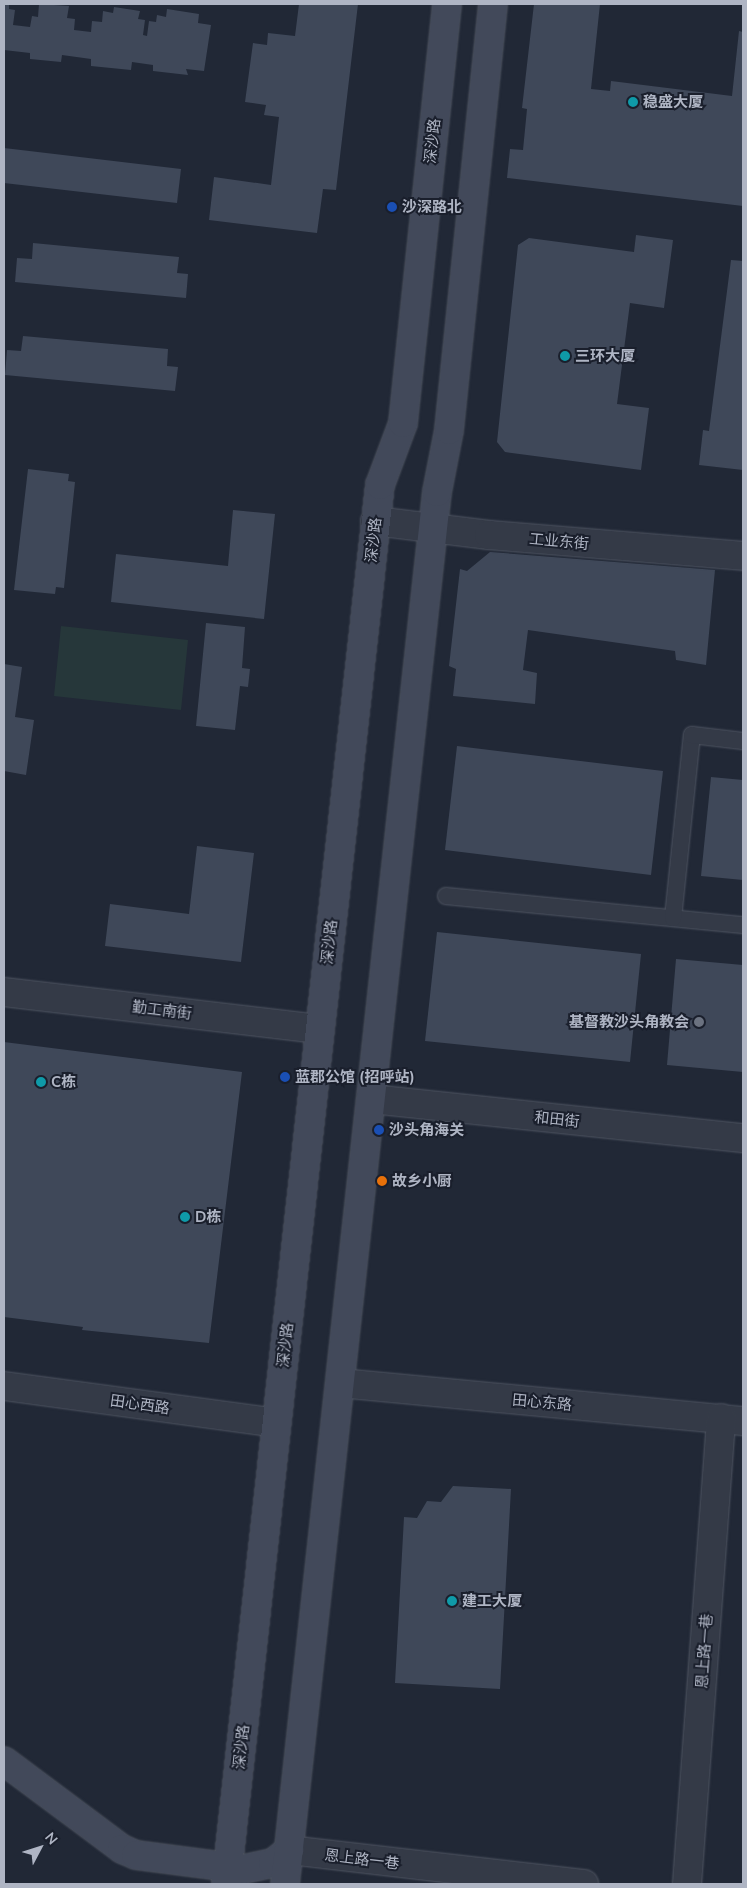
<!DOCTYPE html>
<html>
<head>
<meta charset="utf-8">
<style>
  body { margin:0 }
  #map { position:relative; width:747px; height:1888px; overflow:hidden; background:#212836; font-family:Mulish,"Noto Sans SC",sans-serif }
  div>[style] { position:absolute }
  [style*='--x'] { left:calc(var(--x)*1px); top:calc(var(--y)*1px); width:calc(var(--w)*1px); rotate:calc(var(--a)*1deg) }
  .green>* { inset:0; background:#26373a }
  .building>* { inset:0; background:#3f4859 }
  .roads { filter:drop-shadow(0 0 1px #4f5562) drop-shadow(0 0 1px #4f5562) }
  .service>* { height:16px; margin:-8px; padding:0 8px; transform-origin:8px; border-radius:8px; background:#343a47 }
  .minor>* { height:28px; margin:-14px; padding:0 14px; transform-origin:14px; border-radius:14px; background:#343a47 }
  .secondary>* { height:28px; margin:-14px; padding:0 14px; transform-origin:14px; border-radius:14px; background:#42495a }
  .dots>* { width:14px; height:14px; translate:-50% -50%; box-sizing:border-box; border:2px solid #1a1f2c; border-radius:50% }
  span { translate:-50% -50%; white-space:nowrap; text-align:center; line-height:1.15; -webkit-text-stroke:4px #1a1f2c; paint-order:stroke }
  .poi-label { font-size:15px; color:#afb5c4; font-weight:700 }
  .left { translate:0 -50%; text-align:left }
  .right { translate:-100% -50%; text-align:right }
  .street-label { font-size:15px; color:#afb5c4 }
  .frame { position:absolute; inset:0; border:5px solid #afb5c4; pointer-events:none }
  .north { position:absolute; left:15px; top:1823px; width:50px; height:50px; -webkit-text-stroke:4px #1a1f2c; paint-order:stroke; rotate:50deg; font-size:14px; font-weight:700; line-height:20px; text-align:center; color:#afb5c4 }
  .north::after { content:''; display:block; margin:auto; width:18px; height:22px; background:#afb5c4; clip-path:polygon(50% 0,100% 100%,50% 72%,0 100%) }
</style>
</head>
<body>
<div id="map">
  <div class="green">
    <div style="clip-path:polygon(61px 626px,188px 640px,181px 710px,54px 696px)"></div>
  </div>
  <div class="building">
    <div style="clip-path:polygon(4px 4px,9px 4px,9px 9px,15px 10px,13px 25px,30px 27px,32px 16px,38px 17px,39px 4px,69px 6px,67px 18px,75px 19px,74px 30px,91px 32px,92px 21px,102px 22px,103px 11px,113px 13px,114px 7px,140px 11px,138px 19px,145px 20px,143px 35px,147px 36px,149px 21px,156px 22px,157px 15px,166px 17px,167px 9px,199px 14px,198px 23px,211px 25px,204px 71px,186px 69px,188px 75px,153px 71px,153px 65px,132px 62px,131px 70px,91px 66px,91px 59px,62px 55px,61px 62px,30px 59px,30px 53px,4px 50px)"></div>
    <div style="clip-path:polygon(299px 4px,358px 4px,336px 190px,323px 189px,317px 233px,209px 220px,214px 177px,271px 185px,279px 117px,264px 115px,266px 105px,245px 102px,253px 43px,267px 45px,268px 33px,295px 36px)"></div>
    <div style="clip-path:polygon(534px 4px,600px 4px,591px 89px,610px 91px,611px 81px,732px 96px,739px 31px,743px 32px,743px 206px,507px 178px,510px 149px,523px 150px,527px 109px,522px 108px)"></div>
    <div style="clip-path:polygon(4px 148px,181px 169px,177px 203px,4px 183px)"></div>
    <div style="clip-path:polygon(636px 235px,673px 240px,664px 308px,630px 303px,617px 404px,649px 408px,641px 470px,505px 452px,497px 442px,518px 245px,529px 238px,634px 252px)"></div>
    <div style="clip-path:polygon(33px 243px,179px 257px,177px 273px,188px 274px,186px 298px,15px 282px,17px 258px,32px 259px)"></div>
    <div style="clip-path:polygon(731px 260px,743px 261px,743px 470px,699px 465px,703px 430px,709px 431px)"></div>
    <div style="clip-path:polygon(23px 336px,168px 349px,167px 366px,178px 367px,175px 391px,5px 375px,7px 350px,21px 351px)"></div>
    <div style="clip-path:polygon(28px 469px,69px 474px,68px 481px,75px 482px,64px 588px,56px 587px,55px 594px,14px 590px)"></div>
    <div style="clip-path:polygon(233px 510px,275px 514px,264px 619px,111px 602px,116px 554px,228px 566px)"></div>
    <div style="clip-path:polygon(490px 552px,715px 570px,706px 665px,676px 660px,675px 651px,528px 630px,523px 670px,537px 673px,535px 704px,453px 696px,456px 669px,449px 666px,460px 569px,467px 571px)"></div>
    <div style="clip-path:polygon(206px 623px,245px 627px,242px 668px,250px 669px,248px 687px,240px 686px,235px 730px,196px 726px)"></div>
    <div style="clip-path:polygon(4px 664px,22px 667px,15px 717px,34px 720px,26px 775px,4px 771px)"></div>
    <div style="clip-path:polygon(457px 746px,663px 771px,651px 875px,445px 850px)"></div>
    <div style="clip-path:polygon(711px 777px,743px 780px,743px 880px,701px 876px)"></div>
    <div style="clip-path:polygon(197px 846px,254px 853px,241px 962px,105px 946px,110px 904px,189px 914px)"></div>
    <div style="clip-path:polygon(437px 932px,641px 954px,630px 1062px,425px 1041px)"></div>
    <div style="clip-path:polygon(676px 959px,743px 965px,743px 1072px,667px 1065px)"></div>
    <div style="clip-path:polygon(4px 1042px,242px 1072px,209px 1343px,82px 1330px,83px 1327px,4px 1317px)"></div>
    <div style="clip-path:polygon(453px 1486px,511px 1489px,500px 1689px,395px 1683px,404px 1517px,417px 1518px,427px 1501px,441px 1502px)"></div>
  </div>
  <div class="roads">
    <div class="service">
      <div style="--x:446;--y:896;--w:298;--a:5.6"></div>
      <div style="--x:673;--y:918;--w:184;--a:-84.1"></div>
      <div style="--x:692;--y:735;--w:51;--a:6.7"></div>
    </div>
    <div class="minor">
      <div style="--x:375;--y:521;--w:115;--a:7"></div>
      <div style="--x:489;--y:535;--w:255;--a:4.7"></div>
      <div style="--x:4;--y:992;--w:318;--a:6.7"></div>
      <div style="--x:371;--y:1099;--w:374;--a:6"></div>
      <div style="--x:340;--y:1383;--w:405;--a:5.4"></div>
      <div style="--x:4;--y:1386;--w:275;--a:7.7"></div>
      <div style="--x:289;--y:1850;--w:297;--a:6.6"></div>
      <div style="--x:687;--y:1884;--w:467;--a:-85.8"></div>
    </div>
    <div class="secondary">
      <div style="--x:4;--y:1761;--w:147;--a:36.7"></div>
      <div style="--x:122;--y:1849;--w:15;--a:23"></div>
      <div style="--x:136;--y:1855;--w:109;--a:7.4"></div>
      <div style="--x:244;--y:1869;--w:30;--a:-12"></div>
      <div style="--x:273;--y:1863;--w:21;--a:-39"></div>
      <div style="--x:226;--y:1884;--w:1407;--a:-83.72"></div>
      <div style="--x:380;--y:485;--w:66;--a:-69.6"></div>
      <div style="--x:403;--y:423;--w:421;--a:-84"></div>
      <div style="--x:285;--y:1884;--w:1400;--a:-83.77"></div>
      <div style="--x:437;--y:492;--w:63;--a:-79"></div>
      <div style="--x:449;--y:430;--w:428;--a:-84.1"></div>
    </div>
  </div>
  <div class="dots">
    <div style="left:633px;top:102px;background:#0f9aa8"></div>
    <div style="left:392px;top:207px;background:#1a4fb4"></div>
    <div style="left:565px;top:356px;background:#0f9aa8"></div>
    <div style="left:699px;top:1022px;background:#6b7280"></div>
    <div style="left:285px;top:1077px;background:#1a4fb4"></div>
    <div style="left:41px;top:1082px;background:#0f9aa8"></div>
    <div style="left:379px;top:1130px;background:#1a4fb4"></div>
    <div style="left:382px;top:1181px;background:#e8710a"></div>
    <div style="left:185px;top:1217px;background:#0f9aa8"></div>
    <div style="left:452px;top:1601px;background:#0f9aa8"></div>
  </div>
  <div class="poi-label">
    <span class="left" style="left:643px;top:102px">稳盛大厦</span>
    <span class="left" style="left:402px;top:207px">沙深路北</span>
    <span class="left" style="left:575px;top:356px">三环大厦</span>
    <span class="right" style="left:689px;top:1022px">基督教沙头角教会</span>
    <span class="left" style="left:295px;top:1077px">蓝郡公馆 (招呼站)</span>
    <span class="left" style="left:51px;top:1082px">C栋</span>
    <span class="left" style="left:389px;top:1130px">沙头角海关</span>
    <span class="left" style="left:392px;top:1181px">故乡小厨</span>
    <span class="left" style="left:195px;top:1217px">D栋</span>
    <span class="left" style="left:462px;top:1601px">建工大厦</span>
  </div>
  <div class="street-label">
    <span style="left:432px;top:141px;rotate:-84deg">深沙路</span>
    <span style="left:373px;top:540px;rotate:-84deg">深沙路</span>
    <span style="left:559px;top:541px;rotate:5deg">工业东街</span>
    <span style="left:329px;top:942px;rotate:-84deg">深沙路</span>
    <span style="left:162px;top:1010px;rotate:7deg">勤工南街</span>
    <span style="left:557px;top:1119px;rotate:6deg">和田街</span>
    <span style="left:285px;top:1345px;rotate:-84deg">深沙路</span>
    <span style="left:542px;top:1402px;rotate:5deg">田心东路</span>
    <span style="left:140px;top:1404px;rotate:8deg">田心西路</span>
    <span style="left:704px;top:1651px;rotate:-86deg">恩上路一巷</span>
    <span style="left:241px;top:1747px;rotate:-84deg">深沙路</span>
    <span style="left:362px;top:1859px;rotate:7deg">恩上路一巷</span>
  </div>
  <div class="frame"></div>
  <div class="north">N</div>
</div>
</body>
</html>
